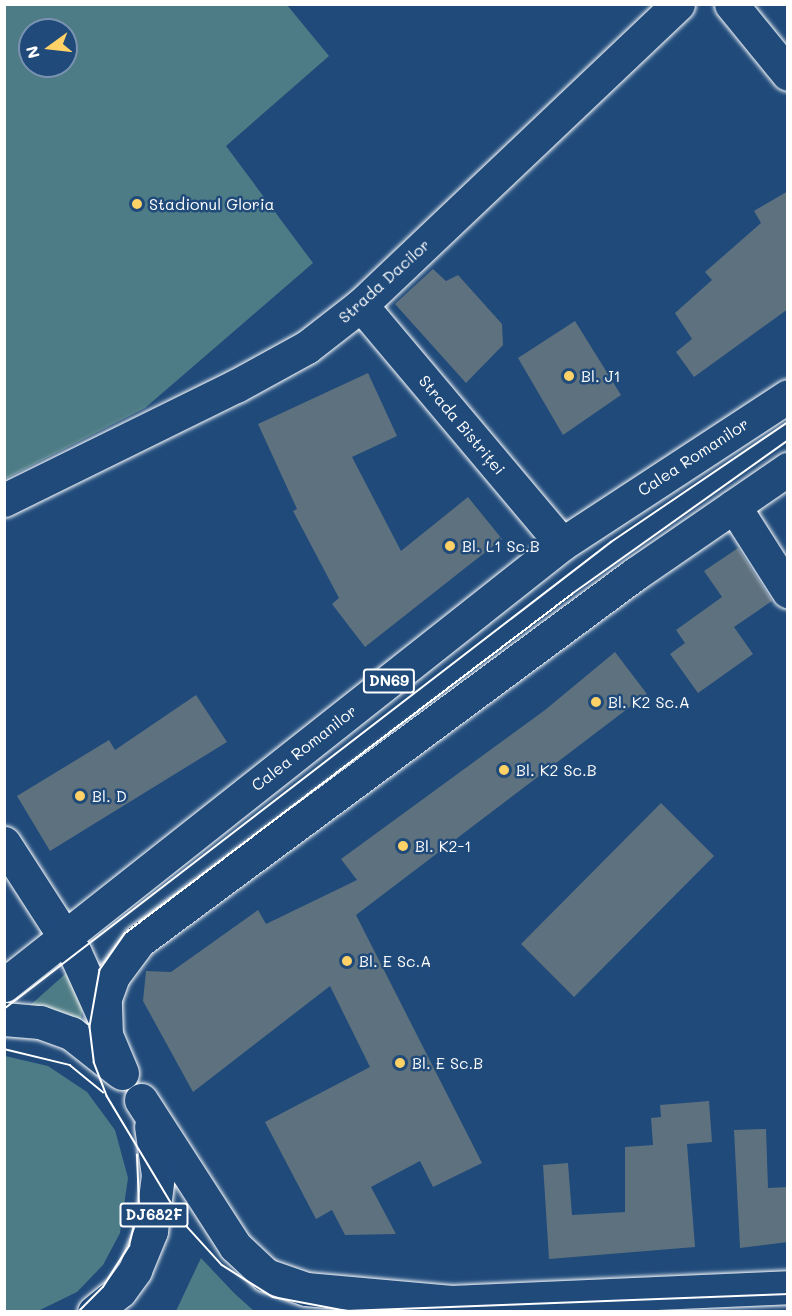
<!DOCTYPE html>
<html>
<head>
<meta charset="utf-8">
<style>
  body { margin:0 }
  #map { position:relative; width:792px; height:1316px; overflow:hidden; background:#1f4a7a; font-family:Mali,sans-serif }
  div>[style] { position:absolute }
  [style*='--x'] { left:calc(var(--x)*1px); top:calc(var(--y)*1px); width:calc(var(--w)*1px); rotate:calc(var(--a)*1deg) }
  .green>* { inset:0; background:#4e7c86 }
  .building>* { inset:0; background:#5e717f }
  .roads { filter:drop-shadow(0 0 2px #fff) drop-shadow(0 0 2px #fff) }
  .minor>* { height:33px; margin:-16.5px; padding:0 16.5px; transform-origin:16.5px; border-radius:16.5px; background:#1f4a7a }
  .major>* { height:33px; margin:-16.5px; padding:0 16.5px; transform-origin:16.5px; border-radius:16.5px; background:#1f4a7a }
  .tram>* { height:1.5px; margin:-0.75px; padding:0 0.75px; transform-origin:0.75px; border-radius:0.75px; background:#fff }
  .dots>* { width:16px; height:16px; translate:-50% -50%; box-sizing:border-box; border:3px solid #1f4a7a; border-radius:50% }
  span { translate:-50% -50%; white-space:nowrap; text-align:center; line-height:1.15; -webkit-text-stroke:5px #1f4a7a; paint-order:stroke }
  .shield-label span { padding:2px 4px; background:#1f4a7a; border:2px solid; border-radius:4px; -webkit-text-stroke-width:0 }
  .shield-label { font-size:15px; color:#fff; font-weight:700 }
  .poi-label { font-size:16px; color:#fff }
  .left { translate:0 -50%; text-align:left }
  .street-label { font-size:16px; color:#fff }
  .frame { position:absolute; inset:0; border:6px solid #fff; pointer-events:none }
  .north { position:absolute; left:18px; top:18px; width:60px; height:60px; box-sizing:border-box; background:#1f4a7a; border:2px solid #7992af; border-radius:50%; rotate:255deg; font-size:16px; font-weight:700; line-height:24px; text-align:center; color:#fff }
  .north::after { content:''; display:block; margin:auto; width:21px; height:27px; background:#ffd166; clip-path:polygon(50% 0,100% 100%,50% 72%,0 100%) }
</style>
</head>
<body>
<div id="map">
  <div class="green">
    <div style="clip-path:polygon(evenodd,4px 5px,287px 5px,329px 56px,226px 146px,313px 263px,145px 408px,5px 479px,4px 5px,30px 30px,66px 30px,66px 66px,30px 66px,30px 30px)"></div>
    <div style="clip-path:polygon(72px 968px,84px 998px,80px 1025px,27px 1008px)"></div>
    <div style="clip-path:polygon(5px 1056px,48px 1066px,87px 1092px,115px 1130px,128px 1178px,120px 1233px,103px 1265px,77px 1292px,38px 1311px,5px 1311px)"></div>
    <div style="clip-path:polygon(201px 1258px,234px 1293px,254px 1311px,176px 1311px)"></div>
  </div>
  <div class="building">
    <div style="clip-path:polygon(788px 191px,788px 309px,694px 377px,676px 352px,692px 339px,675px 313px,712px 280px,705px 272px,761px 223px,754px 211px)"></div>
    <div style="clip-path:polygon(433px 269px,446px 281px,458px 275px,502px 324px,503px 345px,466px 383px,395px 304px)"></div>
    <div style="clip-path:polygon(575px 321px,621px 395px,563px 435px,518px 358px)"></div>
    <div style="clip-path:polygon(368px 373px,397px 436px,352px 457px,401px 551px,468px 497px,502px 539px,365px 647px,332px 604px,339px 598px,293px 511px,297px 509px,258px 424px)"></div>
    <div style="clip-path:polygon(738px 548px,772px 601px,734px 627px,753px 654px,698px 693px,670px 654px,685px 643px,676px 630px,722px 597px,704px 571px)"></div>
    <div style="clip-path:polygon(615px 652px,647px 694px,356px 915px,482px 1163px,433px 1187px,420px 1161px,371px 1187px,396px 1234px,345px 1235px,332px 1210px,316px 1219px,265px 1122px,370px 1067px,330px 986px,193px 1092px,143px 1001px,146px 971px,171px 972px,258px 910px,266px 924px,357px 880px,341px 859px,545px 710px)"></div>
    <div style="clip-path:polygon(196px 695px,227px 742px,50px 851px,17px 796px,109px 740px,115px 750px)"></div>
    <div style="clip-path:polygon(661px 803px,714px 856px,574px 997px,521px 944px)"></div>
    <div style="clip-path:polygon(709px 1101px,712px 1142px,687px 1144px,695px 1247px,549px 1259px,543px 1165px,568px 1163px,572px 1215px,625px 1212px,625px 1147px,653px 1145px,651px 1118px,661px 1117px,660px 1105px)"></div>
    <div style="clip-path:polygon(766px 1129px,768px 1188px,788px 1187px,788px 1242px,740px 1248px,734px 1130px)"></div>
  </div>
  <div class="roads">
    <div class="minor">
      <div style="--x:731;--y:4;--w:90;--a:50.8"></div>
      <div style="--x:361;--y:305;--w:312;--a:49.9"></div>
      <div style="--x:4;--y:500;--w:258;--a:-26.2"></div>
      <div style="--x:236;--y:386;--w:81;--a:-28.8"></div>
      <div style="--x:307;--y:347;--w:68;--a:-37.9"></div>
      <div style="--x:361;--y:305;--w:437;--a:-43.5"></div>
      <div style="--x:734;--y:506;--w:101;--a:57.6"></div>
      <div style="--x:4;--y:843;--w:131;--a:57.2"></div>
      <div style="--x:75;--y:953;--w:68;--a:65.7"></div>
    </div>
    <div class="major">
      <div style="--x:4;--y:985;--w:711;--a:-38.32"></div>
      <div style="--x:562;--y:544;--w:270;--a:-33.2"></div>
      <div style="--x:4;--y:1019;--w:36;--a:5"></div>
      <div style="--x:40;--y:1022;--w:33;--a:20"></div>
      <div style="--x:71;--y:1033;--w:61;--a:38.4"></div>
      <div style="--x:122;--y:1073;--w:41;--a:-112.8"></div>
      <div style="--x:106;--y:1035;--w:37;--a:-92"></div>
      <div style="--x:105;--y:998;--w:23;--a:-70"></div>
      <div style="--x:113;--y:976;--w:44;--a:-53.4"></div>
      <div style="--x:139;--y:941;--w:617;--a:-36.5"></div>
      <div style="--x:635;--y:574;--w:186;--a:-34.5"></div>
      <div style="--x:141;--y:1100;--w:174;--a:57.2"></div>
      <div style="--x:235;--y:1246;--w:42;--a:43.1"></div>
      <div style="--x:266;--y:1275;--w:42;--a:19.3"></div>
      <div style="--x:306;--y:1289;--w:146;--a:5.1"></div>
      <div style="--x:451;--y:1302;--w:337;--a:-2.5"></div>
      <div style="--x:94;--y:1312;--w:33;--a:-39"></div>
      <div style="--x:120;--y:1291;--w:26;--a:-54"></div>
      <div style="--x:135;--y:1270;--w:42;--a:-67.7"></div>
      <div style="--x:151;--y:1231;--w:56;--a:-82.9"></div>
      <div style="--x:158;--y:1175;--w:49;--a:-98.1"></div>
    </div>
  </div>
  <div class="tram">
    <div style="--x:788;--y:441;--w:264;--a:144.6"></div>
    <div style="--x:573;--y:594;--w:562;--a:142.8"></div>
    <div style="--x:125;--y:934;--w:44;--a:124.8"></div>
    <div style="--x:100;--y:970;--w:58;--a:100"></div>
    <div style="--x:90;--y:1027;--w:35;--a:83"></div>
    <div style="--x:94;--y:1062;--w:36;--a:69"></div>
    <div style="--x:107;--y:1096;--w:146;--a:59"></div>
    <div style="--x:182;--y:1221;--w:59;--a:47.7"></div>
    <div style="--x:222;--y:1265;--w:60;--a:32.1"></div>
    <div style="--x:273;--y:1297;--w:75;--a:10.7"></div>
    <div style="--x:347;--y:1311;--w:441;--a:-2.2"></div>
    <div style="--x:4;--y:1009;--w:766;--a:-37.57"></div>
    <div style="--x:611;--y:542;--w:214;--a:-34.1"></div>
    <div style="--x:4;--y:1049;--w:68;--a:13.6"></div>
    <div style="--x:70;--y:1065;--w:43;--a:39.3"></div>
    <div style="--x:78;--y:1312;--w:35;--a:-45"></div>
    <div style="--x:103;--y:1287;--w:49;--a:-57.6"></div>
    <div style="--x:129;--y:1246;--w:42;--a:-76.3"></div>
    <div style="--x:139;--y:1205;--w:50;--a:-92.3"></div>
  </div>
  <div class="dots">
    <div style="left:137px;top:204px;background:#ffd166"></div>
    <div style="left:569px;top:376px;background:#ffd166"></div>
    <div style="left:450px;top:546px;background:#ffd166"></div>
    <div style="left:596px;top:702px;background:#ffd166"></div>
    <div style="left:504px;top:770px;background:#ffd166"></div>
    <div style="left:80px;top:796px;background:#ffd166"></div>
    <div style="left:403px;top:846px;background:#ffd166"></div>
    <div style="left:347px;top:961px;background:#ffd166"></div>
    <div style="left:400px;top:1063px;background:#ffd166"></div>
  </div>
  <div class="shield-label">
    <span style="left:389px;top:681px">DN69</span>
    <span style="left:154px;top:1215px">DJ682F</span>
  </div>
  <div class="poi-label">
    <span class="left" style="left:149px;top:204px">Stadionul Gloria</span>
    <span class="left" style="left:581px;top:376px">Bl. J1</span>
    <span class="left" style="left:462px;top:546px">Bl. L1 Sc.B</span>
    <span class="left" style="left:608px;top:702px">Bl. K2 Sc.A</span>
    <span class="left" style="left:516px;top:770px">Bl. K2 Sc.B</span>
    <span class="left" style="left:92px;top:796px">Bl. D</span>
    <span class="left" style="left:415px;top:846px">Bl. K2-1</span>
    <span class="left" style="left:359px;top:961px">Bl. E Sc.A</span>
    <span class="left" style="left:412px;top:1063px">Bl. E Sc.B</span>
  </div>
  <div class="street-label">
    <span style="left:384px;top:281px;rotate:-42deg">Strada Dacilor</span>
    <span style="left:462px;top:425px;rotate:50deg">Strada Bistriței</span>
    <span style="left:693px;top:457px;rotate:-33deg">Calea Romanilor</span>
    <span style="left:304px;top:748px;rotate:-38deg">Calea Romanilor</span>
  </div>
  <div class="frame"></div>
  <div class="north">N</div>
</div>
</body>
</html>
